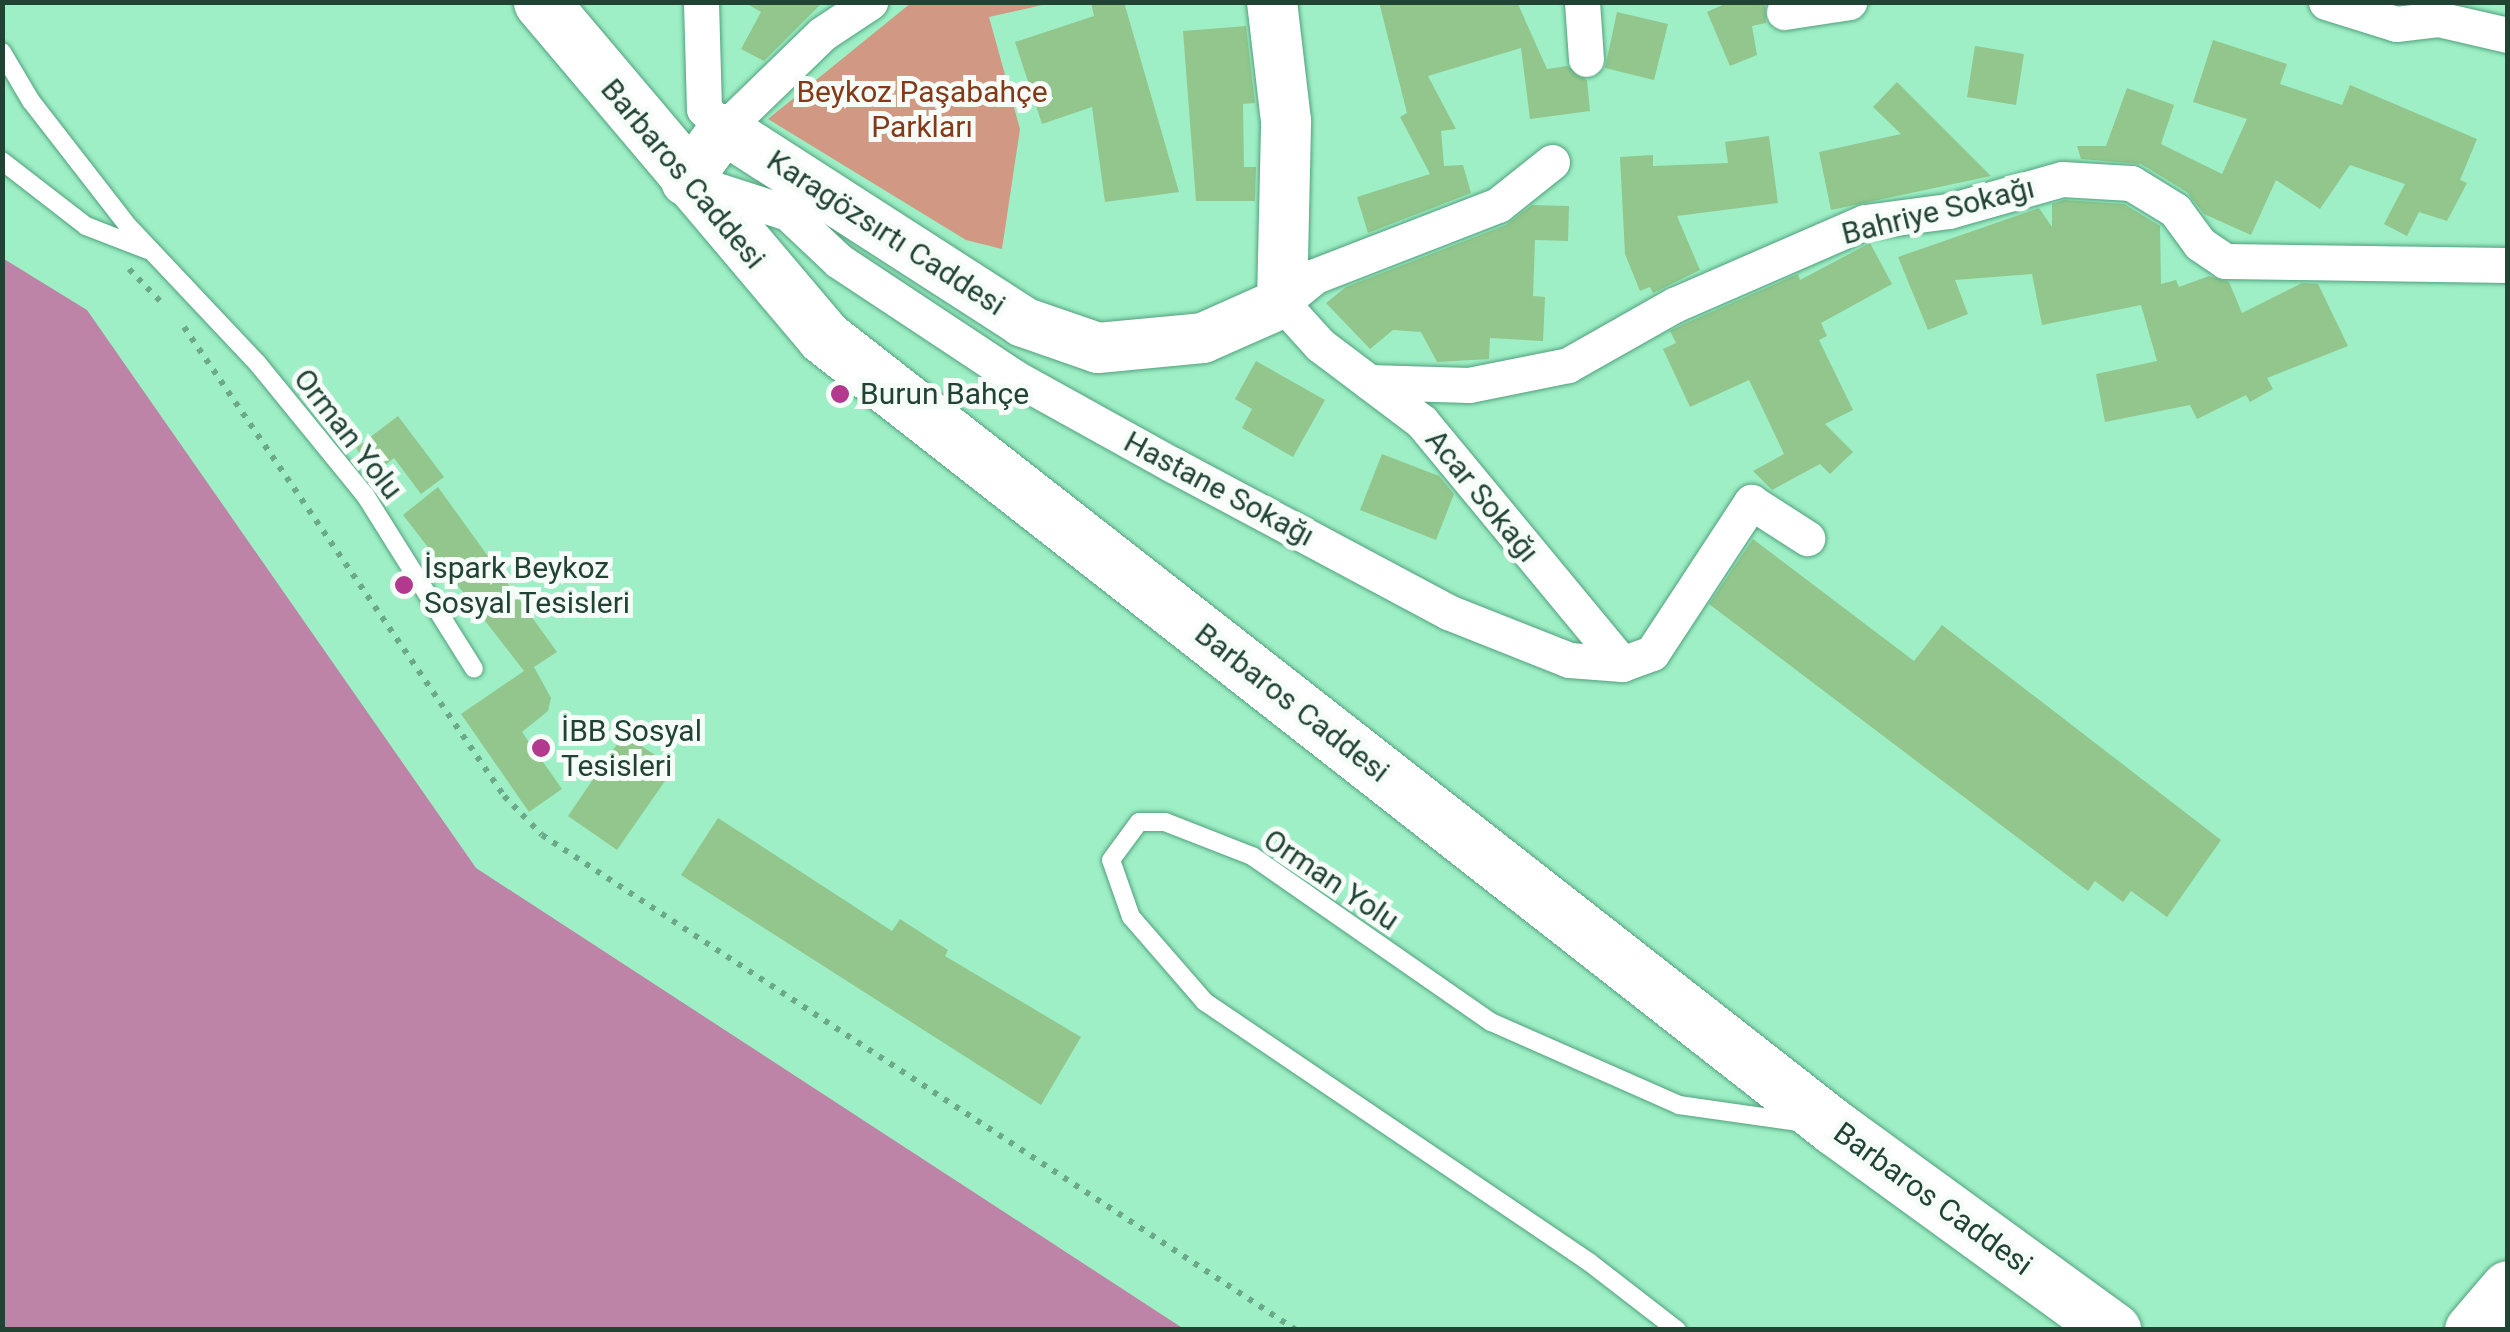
<!DOCTYPE html>
<html>
<head>
<meta charset="utf-8">
<style>
  body { margin:0 }
  #map { position:relative; width:2510px; height:1332px; overflow:hidden; background:#9eefc6; font-family:Roboto,sans-serif }
  div>[style] { position:absolute }
  [style*='--x'] { left:calc(var(--x)*1px); top:calc(var(--y)*1px); width:calc(var(--w)*1px); rotate:calc(var(--a)*1deg) }
  .green>* { inset:0; background:#d19983 }
  .water>* { inset:0; background:#bd84a7 }
  .building>* { inset:0; background:#92c68c }
  .path>* { height:6px; margin-top:-3px; transform-origin:0; background:repeating-linear-gradient(90deg,#6ba98a 0 5px,transparent 0 13px) }
  .roads { filter:drop-shadow(0 0 2px #51a07c) drop-shadow(0 0 2px #51a07c) }
  .lane>* { height:18px; margin:-9px; padding:0 9px; transform-origin:9px; border-radius:9px; background:#fff }
  .street>* { height:35px; margin:-17.5px; padding:0 17.5px; transform-origin:17.5px; border-radius:17.5px; background:#fff }
  .secondary>* { height:50px; margin:-25px; padding:0 25px; transform-origin:25px; border-radius:25px; background:#fff }
  .primary>* { height:55px; margin:-27.5px; padding:0 27.5px; transform-origin:27.5px; border-radius:27.5px; background:#fff }
  .dots>* { width:28px; height:28px; translate:-50% -50%; box-sizing:border-box; border:5px solid #f6fdf9; border-radius:50% }
  span { translate:-50% -50%; white-space:nowrap; text-align:center; line-height:1.15; -webkit-text-stroke:10px #f6fdf9; paint-order:stroke }
  .park-label { font-size:30px; color:#853918 }
  .street-label { font-size:30px; color:#214333 }
  .poi-label { font-size:30px; color:#214333 }
  .left { translate:0 -50%; text-align:left }
  .frame { position:absolute; inset:0; border:5px solid #214333; pointer-events:none }
</style>
</head>
<body>
<div id="map">
  <div class="green">
    <div style="clip-path:polygon(911px 3px,1051px 3px,989px 17px,1020px 129px,1002px 249px,966px 240px,768px 119px)"></div>
  </div>
  <div class="water">
    <div style="clip-path:polygon(4px 259px,87px 310px,476px 868px,1184px 1329px,3px 1329px)"></div>
  </div>
  <div class="building">
    <div style="clip-path:polygon(744px 2px,823px 2px,764px 61px,741px 49px,761px 12px)"></div>
    <div style="clip-path:polygon(1091px 2px,1124px 2px,1179px 192px,1105px 202px,1092px 107px,1042px 124px,1015px 42px,1094px 16px)"></div>
    <div style="clip-path:polygon(1379px 2px,1517px 2px,1547px 69px,1567px 66px,1587px 80px,1590px 111px,1530px 119px,1521px 48px,1428px 76px,1456px 129px,1441px 131px,1444px 166px,1463px 165px,1471px 193px,1368px 233px,1357px 197px,1430px 174px,1400px 117px,1407px 113px)"></div>
    <div style="clip-path:polygon(1729px 2px,1765px 2px,1766px 23px,1752px 26px,1757px 55px,1730px 66px,1707px 12px)"></div>
    <div style="clip-path:polygon(1617px 12px,1668px 24px,1654px 80px,1605px 68px)"></div>
    <div style="clip-path:polygon(1246px 26px,1255px 103px,1243px 104px,1244px 167px,1256px 167px,1255px 201px,1196px 201px,1183px 31px)"></div>
    <div style="clip-path:polygon(2213px 40px,2287px 64px,2280px 84px,2342px 105px,2350px 85px,2477px 139px,2460px 180px,2467px 183px,2447px 221px,2419px 212px,2407px 236px,2384px 224px,2405px 184px,2350px 165px,2320px 209px,2276px 180px,2251px 235px,2204px 214px,2187px 192px,2141px 164px,2081px 159px,2077px 146px,2106px 146px,2127px 88px,2174px 105px,2161px 144px,2222px 174px,2247px 119px,2193px 102px)"></div>
    <div style="clip-path:polygon(1975px 46px,2024px 54px,2016px 105px,1967px 97px)"></div>
    <div style="clip-path:polygon(1897px 82px,1991px 176px,1831px 210px,1819px 152px,1901px 134px,1873px 107px)"></div>
    <div style="clip-path:polygon(1769px 136px,1778px 203px,1677px 216px,1700px 270px,1653px 293px,1650px 287px,1640px 291px,1625px 254px,1620px 157px,1653px 155px,1653px 166px,1728px 163px,1725px 142px)"></div>
    <div style="clip-path:polygon(2064px 200px,2124px 204px,2160px 226px,2161px 284px,2176px 280px,2179px 287px,2209px 276px,2229px 282px,2242px 313px,2302px 283px,2318px 284px,2348px 346px,2267px 378px,2273px 389px,2250px 402px,2246px 395px,2197px 419px,2190px 405px,2105px 422px,2096px 374px,2157px 361px,2141px 305px,2042px 325px,2032px 274px,1955px 280px,1968px 314px,1928px 330px,1898px 257px,2039px 208px,2052px 227px,2052px 204px)"></div>
    <div style="clip-path:polygon(1532px 205px,1569px 206px,1568px 241px,1535px 240px,1533px 296px,1545px 297px,1543px 341px,1490px 338px,1489px 359px,1437px 362px,1421px 332px,1393px 330px,1370px 349px,1326px 303px,1346px 287px,1506px 225px)"></div>
    <div style="clip-path:polygon(1870px 243px,1892px 284px,1821px 323px,1827px 336px,1819px 340px,1853px 410px,1825px 424px,1853px 452px,1830px 474px,1820px 464px,1772px 490px,1753px 471px,1784px 454px,1749px 380px,1690px 407px,1663px 349px,1676px 343px,1670px 331px,1684px 324px,1798px 274px,1800px 280px)"></div>
    <div style="clip-path:polygon(1256px 361px,1325px 400px,1293px 457px,1242px 428px,1252px 409px,1235px 399px)"></div>
    <div style="clip-path:polygon(398px 416px,444px 477px,421px 494px,394px 458px,375px 473px,356px 448px)"></div>
    <div style="clip-path:polygon(1382px 454px,1439px 476px,1454px 494px,1436px 540px,1360px 510px)"></div>
    <div style="clip-path:polygon(438px 487px,557px 652px,534px 667px,551px 698px,548px 711px,522px 732px,562px 789px,529px 812px,461px 714px,524px 671px,403px 515px)"></div>
    <div style="clip-path:polygon(1753px 539px,1914px 661px,1942px 625px,2221px 840px,2167px 917px,2131px 891px,2123px 902px,2095px 881px,2088px 891px,1709px 604px)"></div>
    <div style="clip-path:polygon(624px 734px,674px 768px,617px 850px,568px 816px)"></div>
    <div style="clip-path:polygon(718px 818px,892px 931px,900px 919px,948px 950px,945px 956px,1081px 1037px,1041px 1105px,681px 875px)"></div>
  </div>
  <div class="path">
    <div style="--x:129;--y:269;--w:47;--a:45.9"></div>
    <div style="--x:184;--y:327;--w:568;--a:55.69"></div>
    <div style="--x:504;--y:796;--w:54;--a:45.7"></div>
    <div style="--x:542;--y:835;--w:902;--a:33.28"></div>
  </div>
  <div class="roads">
    <div class="lane">
      <div style="--x:2;--y:52;--w:57;--a:59.4"></div>
      <div style="--x:31;--y:101;--w:158;--a:52.2"></div>
      <div style="--x:128;--y:226;--w:190;--a:46.7"></div>
      <div style="--x:258;--y:364;--w:169;--a:50.8"></div>
      <div style="--x:365;--y:495;--w:205;--a:57.9"></div>
      <div style="--x:2;--y:161;--w:106;--a:37.7"></div>
      <div style="--x:86;--y:226;--w:66;--a:21.2"></div>
      <div style="--x:1677;--y:1330;--w:111;--a:-142.3"></div>
      <div style="--x:1589;--y:1262;--w:464;--a:-145.9"></div>
      <div style="--x:1205;--y:1002;--w:113;--a:-131"></div>
      <div style="--x:1131;--y:917;--w:60;--a:-109.3"></div>
      <div style="--x:1111;--y:860;--w:47;--a:-53.6"></div>
      <div style="--x:1139;--y:822;--w:26;--a:0"></div>
      <div style="--x:1165;--y:822;--w:93;--a:21.3"></div>
      <div style="--x:1252;--y:856;--w:291;--a:34.8"></div>
      <div style="--x:1491;--y:1022;--w:206;--a:23.8"></div>
      <div style="--x:1679;--y:1105;--w:121;--a:8.1"></div>
    </div>
    <div class="street">
      <div style="--x:701;--y:2;--w:107;--a:88.4"></div>
      <div style="--x:704;--y:109;--w:28;--a:45"></div>
      <div style="--x:724;--y:129;--w:136;--a:-44.1"></div>
      <div style="--x:822;--y:34;--w:58;--a:-33.7"></div>
      <div style="--x:1582;--y:2;--w:57;--a:86"></div>
      <div style="--x:2326;--y:2;--w:73;--a:17.4"></div>
      <div style="--x:2396;--y:24;--w:42;--a:-6.8"></div>
      <div style="--x:2438;--y:19;--w:72;--a:12.9"></div>
      <div style="--x:1784;--y:12;--w:66;--a:-8.7"></div>
      <div style="--x:1552;--y:162;--w:69;--a:141.5"></div>
      <div style="--x:1498;--y:205;--w:196;--a:158.8"></div>
      <div style="--x:1315;--y:276;--w:43;--a:140.7"></div>
      <div style="--x:1282;--y:303;--w:57;--a:47.9"></div>
      <div style="--x:1320;--y:345;--w:128;--a:37"></div>
      <div style="--x:1422;--y:422;--w:314;--a:50.4"></div>
      <div style="--x:701;--y:185;--w:91;--a:17.8"></div>
      <div style="--x:788;--y:213;--w:70;--a:43.3"></div>
      <div style="--x:839;--y:261;--w:210;--a:33.5"></div>
      <div style="--x:1014;--y:377;--w:182;--a:29"></div>
      <div style="--x:1173;--y:465;--w:312;--a:28.1"></div>
      <div style="--x:1448;--y:612;--w:130;--a:21.6"></div>
      <div style="--x:1569;--y:660;--w:53;--a:4.3"></div>
      <div style="--x:1622;--y:664;--w:32;--a:-20"></div>
      <div style="--x:1652;--y:653;--w:181;--a:-56.7"></div>
      <div style="--x:1751;--y:502;--w:67;--a:32.7"></div>
      <div style="--x:1369;--y:382;--w:100;--a:1.7"></div>
      <div style="--x:1469;--y:385;--w:101;--a:-11.4"></div>
      <div style="--x:1568;--y:365;--w:122;--a:-29.5"></div>
      <div style="--x:1674;--y:305;--w:208;--a:-23.5"></div>
      <div style="--x:1865;--y:222;--w:85;--a:-7.5"></div>
      <div style="--x:1949;--y:211;--w:117;--a:-15.8"></div>
      <div style="--x:2062;--y:179;--w:69;--a:3.3"></div>
      <div style="--x:2131;--y:183;--w:52;--a:31.5"></div>
      <div style="--x:2175;--y:210;--w:42;--a:53.7"></div>
      <div style="--x:2200;--y:244;--w:30;--a:34"></div>
      <div style="--x:2225;--y:261;--w:283;--a:0.8"></div>
    </div>
    <div class="secondary">
      <div style="--x:686;--y:181;--w:64;--a:-53.8"></div>
      <div style="--x:724;--y:129;--w:356;--a:32.8"></div>
      <div style="--x:1023;--y:322;--w:79;--a:19.1"></div>
      <div style="--x:1098;--y:348;--w:105;--a:-5.4"></div>
      <div style="--x:1203;--y:338;--w:86;--a:-23.9"></div>
      <div style="--x:1282;--y:303;--w:182;--a:-88.7"></div>
      <div style="--x:1286;--y:121;--w:120;--a:-96.7"></div>
    </div>
    <div class="primary">
      <div style="--x:541;--y:2;--w:439;--a:49.8"></div>
      <div style="--x:824;--y:337;--w:1284;--a:38.04"></div>
      <div style="--x:1835;--y:1128;--w:344;--a:36"></div>
      <div style="--x:2472;--y:1330;--w:55;--a:-49.4"></div>
    </div>
  </div>
  <div class="dots">
    <div style="left:840px;top:394px;background:#b2398e"></div>
    <div style="left:404px;top:585px;background:#b2398e"></div>
    <div style="left:541px;top:748px;background:#b2398e"></div>
  </div>
  <div class="park-label">
    <span style="left:922px;top:109px">Beykoz Paşabahçe<br>Parkları</span>
  </div>
  <div class="street-label">
    <span style="left:683px;top:174px;rotate:50deg">Barbaros Caddesi</span>
    <span style="left:1938px;top:211px;rotate:-14deg">Bahriye Sokağı</span>
    <span style="left:886px;top:233px;rotate:33deg">Karagözsırtı Caddesi</span>
    <span style="left:348px;top:434px;rotate:52deg">Orman Yolu</span>
    <span style="left:1219px;top:489px;rotate:28deg">Hastane Sokağı</span>
    <span style="left:1482px;top:496px;rotate:51deg">Acar Sokağı</span>
    <span style="left:1292px;top:703px;rotate:38deg">Barbaros Caddesi</span>
    <span style="left:1331px;top:880px;rotate:34deg">Orman Yolu</span>
    <span style="left:1933px;top:1199px;rotate:36deg">Barbaros Caddesi</span>
  </div>
  <div class="poi-label">
    <span class="left" style="left:860px;top:394px">Burun Bahçe</span>
    <span class="left" style="left:424px;top:585px">İspark Beykoz<br>Sosyal Tesisleri</span>
    <span class="left" style="left:561px;top:748px">İBB Sosyal<br>Tesisleri</span>
  </div>
  <div class="frame"></div>
</div>
</body>
</html>
